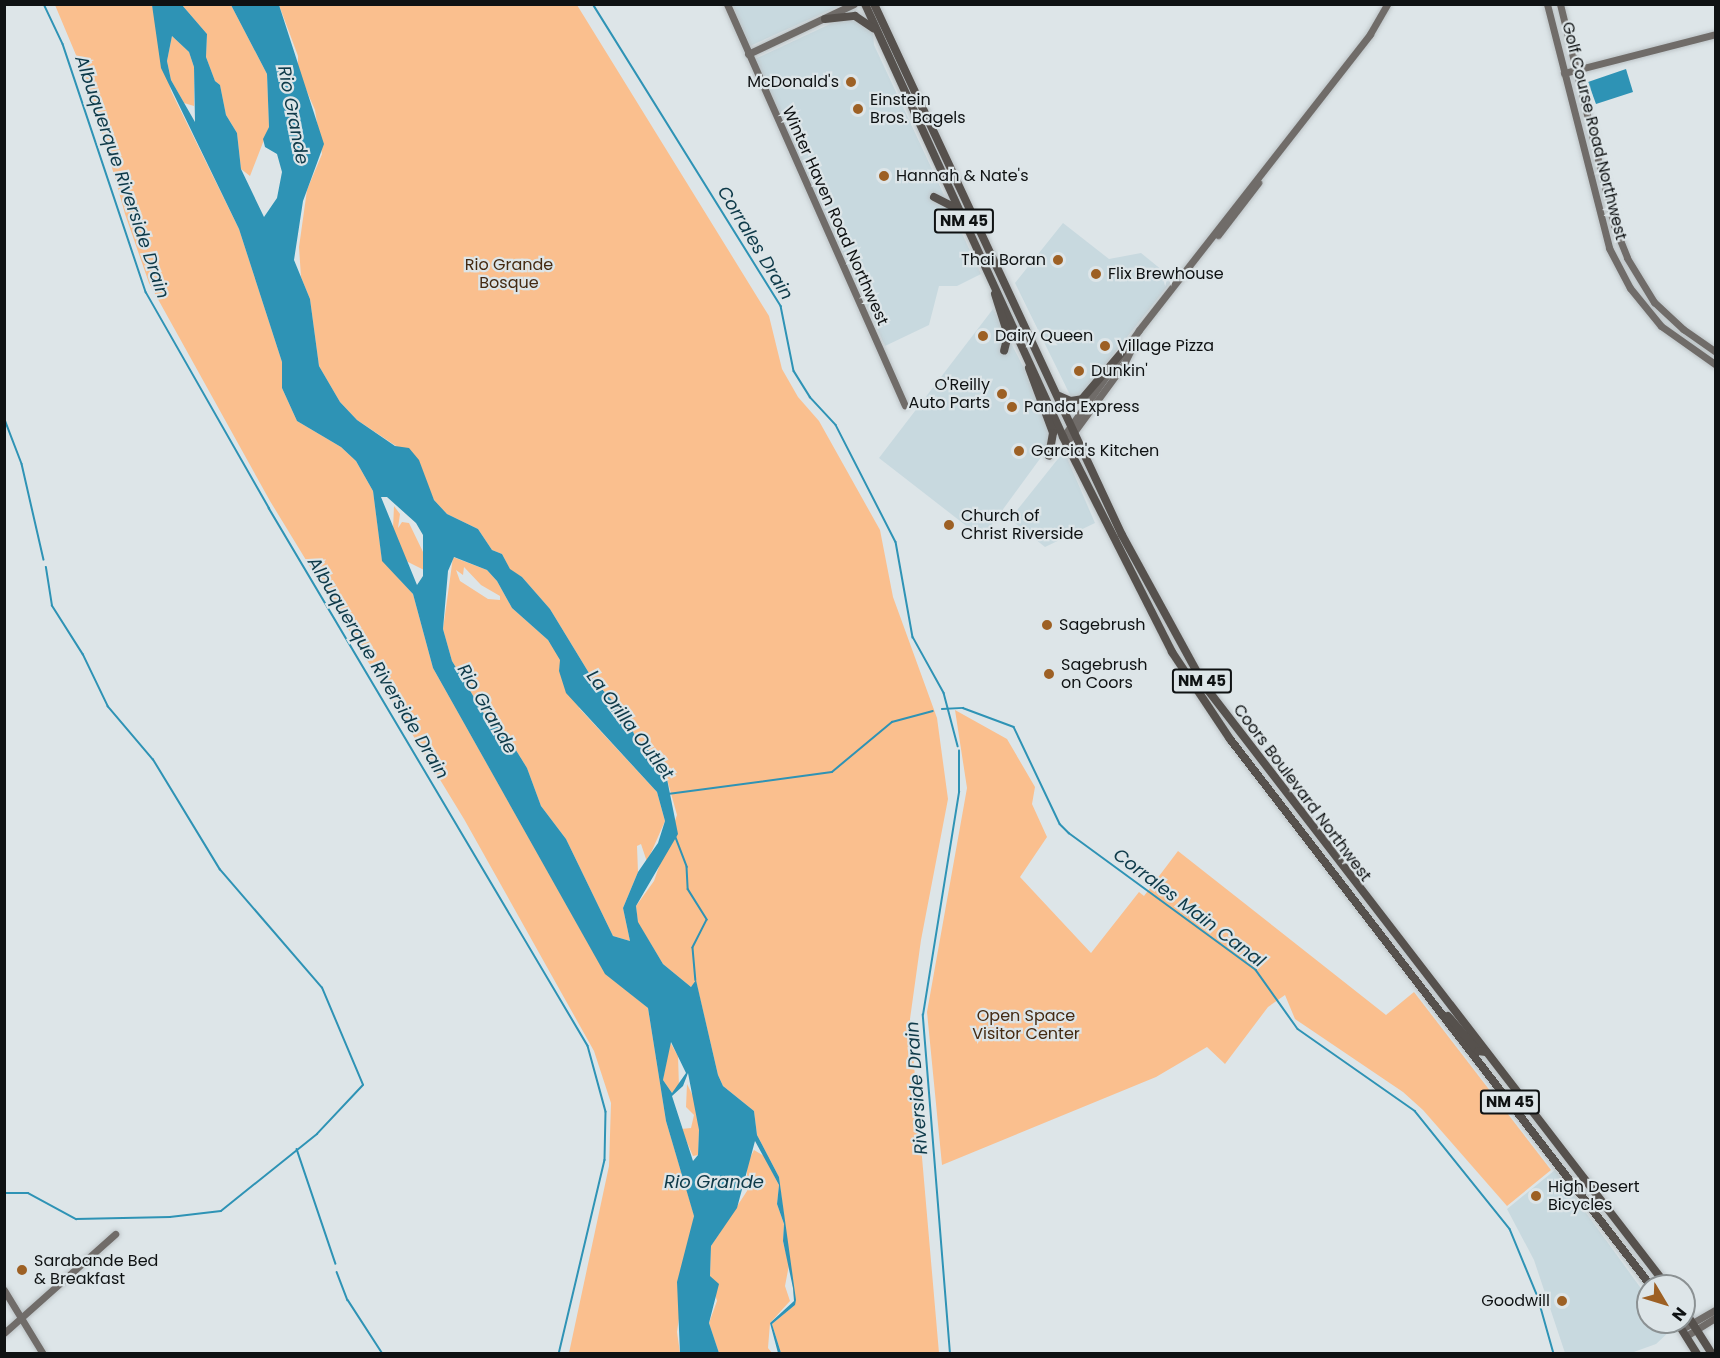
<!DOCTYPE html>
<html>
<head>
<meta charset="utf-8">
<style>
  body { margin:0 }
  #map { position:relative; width:1720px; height:1358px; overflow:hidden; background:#dde5e8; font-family:Poppins,sans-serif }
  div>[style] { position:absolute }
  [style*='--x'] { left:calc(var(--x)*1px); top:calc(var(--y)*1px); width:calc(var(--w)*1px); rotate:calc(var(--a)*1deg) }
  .built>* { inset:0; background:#c8d9df }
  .green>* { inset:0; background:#fabf8e }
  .water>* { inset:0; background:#2e93b5 }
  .stream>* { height:1.5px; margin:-0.75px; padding:0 0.75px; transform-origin:0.75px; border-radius:0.75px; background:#2e93b5 }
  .roads { filter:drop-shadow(0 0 2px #bcc3c6) drop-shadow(0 0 2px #bcc3c6) }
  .secondary>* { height:7px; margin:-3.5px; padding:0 3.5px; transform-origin:3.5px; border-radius:3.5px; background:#706c69 }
  .primary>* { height:8px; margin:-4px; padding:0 4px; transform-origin:4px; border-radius:4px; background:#56514d }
  .dots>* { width:16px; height:16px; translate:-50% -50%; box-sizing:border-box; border:3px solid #dde5e8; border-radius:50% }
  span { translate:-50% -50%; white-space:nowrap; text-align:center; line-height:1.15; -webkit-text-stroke:4.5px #dde5e8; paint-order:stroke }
  .shield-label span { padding:2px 4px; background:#dde5e8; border:2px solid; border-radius:4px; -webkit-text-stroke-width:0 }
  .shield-label { font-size:15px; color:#0f1213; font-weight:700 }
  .poi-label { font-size:16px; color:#0f1213 }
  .right { translate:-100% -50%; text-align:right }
  .left { translate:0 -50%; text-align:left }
  .street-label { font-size:16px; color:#0f1213 }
  .park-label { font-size:16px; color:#442a12 }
  .water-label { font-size:18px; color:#0e3a49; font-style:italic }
  .frame { position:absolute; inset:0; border:6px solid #0f1213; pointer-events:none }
  .north { position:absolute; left:1636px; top:1274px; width:60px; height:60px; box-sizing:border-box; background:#dde5e8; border:2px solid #8b9193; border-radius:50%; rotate:128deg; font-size:16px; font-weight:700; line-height:24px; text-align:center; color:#0f1213 }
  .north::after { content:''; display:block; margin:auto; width:21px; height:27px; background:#9d6024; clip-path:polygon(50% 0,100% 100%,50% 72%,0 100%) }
</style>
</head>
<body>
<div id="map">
  <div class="built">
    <div style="clip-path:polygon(732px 5px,841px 5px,750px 46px)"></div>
    <div style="clip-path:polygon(845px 17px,868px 25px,873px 33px,874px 45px,981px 274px,957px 286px,939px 286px,929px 325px,885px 346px,755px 59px)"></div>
    <div style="clip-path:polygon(1063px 223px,1109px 259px,1141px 253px,1173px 279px,1081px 395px,1072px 399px,1015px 283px)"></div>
    <div style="clip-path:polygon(993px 309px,1024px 368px,1049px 432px,1050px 445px,982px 538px,879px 458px)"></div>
    <div style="clip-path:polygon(1061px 455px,1067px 458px,1095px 523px,1045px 547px,1010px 519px)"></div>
    <div style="clip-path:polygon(1555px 1170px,1648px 1298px,1648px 1322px,1665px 1322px,1671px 1330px,1656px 1344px,1631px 1353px,1565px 1353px,1534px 1260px,1507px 1209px)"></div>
  </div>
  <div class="green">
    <div style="clip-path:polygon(55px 5px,152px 5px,171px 91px,239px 229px,282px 362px,282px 388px,297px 421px,341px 447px,356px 461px,373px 491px,382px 560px,413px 594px,433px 668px,605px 973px,648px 1008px,666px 1121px,694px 1215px,677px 1332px,680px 1353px,569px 1353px,609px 1166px,611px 1103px,594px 1051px,464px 819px,270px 501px,149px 283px,125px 214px,89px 86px)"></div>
    <div style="clip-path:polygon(182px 5px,231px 5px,267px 74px,269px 127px,250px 176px,241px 169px,237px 133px,226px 115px,220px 85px,215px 81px,206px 57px,207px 34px)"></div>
    <div style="clip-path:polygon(279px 5px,577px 5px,769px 316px,782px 369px,798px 397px,819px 421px,880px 530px,893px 597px,937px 718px,948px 799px,921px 940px,910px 1019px,939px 1353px,781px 1353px,772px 1324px,795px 1305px,779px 1177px,757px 1135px,754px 1111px,723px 1086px,718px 1075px,696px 981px,691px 987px,663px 964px,638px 923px,636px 906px,654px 881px,677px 815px,667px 779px,639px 746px,627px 717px,592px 678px,550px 609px,522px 577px,510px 570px,502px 554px,492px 550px,478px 529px,447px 514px,434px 500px,425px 482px,396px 446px,357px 420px,340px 402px,319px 366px,310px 299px,301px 277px,299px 247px,307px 190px,322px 154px,315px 110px,298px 71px,298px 56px)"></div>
    <div style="clip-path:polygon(172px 36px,189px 52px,194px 67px,194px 106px,184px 103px,171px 80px,167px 61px)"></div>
    <div style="clip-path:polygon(394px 506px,400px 514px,398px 528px,402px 522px,409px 523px,424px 554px,424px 570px,406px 561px,393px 529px)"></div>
    <div style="clip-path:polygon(evenodd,453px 557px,487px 570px,497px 581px,512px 608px,548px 640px,561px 660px,559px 671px,580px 709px,657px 792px,665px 821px,647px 862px,641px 844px,637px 846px,638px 872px,623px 908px,630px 941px,613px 936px,566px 839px,541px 806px,527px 768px,503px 729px,489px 722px,452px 661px,443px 629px,453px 557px,464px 567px,481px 585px,500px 596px,500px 600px,488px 599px,460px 581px,456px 570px,463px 575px,464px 567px)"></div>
    <div style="clip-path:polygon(955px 710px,1007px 739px,1035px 787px,1032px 804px,1047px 837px,1020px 877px,1091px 953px,1139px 892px,1144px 896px,1178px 851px,1386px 1015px,1414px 992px,1551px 1170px,1507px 1206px,1423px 1110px,1403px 1092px,1295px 1019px,1285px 995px,1268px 1007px,1225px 1064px,1207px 1047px,1156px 1077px,942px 1165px,927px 1012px,967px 788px)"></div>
    <div style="clip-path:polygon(670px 1042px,678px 1056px,679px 1088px,672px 1093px,663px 1080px)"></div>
    <div style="clip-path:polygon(687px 1084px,696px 1102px,699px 1130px,698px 1155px,693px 1156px,681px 1129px,691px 1128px,694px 1115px,686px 1107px)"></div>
    <div style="clip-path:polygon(754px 1150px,764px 1156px,779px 1185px,777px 1204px,784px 1224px,783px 1242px,789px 1265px,785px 1286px,790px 1301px,770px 1323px,768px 1348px,772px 1353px,719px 1353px,709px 1323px,717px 1301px,710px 1276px,711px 1246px,747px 1191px,747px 1164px)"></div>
  </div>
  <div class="water">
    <div style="clip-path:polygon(evenodd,152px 5px,182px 5px,207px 34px,206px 57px,215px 81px,220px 85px,226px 115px,237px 133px,241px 169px,264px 217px,277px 198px,282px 172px,277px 154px,265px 147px,263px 139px,269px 127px,267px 74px,231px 5px,279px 5px,324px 144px,303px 201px,294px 260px,310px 299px,319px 366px,340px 402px,357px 420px,395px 446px,409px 448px,419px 460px,434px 500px,447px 514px,478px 529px,492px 550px,502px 554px,510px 569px,522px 577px,550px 609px,592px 678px,627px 717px,639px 746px,650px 751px,667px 779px,678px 834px,636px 906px,638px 922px,663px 964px,691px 987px,696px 980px,718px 1075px,723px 1086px,754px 1111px,757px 1135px,779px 1177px,796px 1300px,795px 1305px,772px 1324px,781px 1353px,778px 1353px,770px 1323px,794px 1301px,793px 1288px,783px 1241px,784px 1224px,777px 1204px,779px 1185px,755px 1141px,737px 1208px,711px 1246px,710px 1276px,719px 1284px,709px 1323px,719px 1353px,680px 1353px,677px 1282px,694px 1216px,666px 1121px,648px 1008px,605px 974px,433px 668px,413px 594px,382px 561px,373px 491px,356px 461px,341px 447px,297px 421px,282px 388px,282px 362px,239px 229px,161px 68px,152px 5px,172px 36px,189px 52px,194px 67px,195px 122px,171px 80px,167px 61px,172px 36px,152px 5px,381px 497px,387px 497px,416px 523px,423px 535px,423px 576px,417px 585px,381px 497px,152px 5px,454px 557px,487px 570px,497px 581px,512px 608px,548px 640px,560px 660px,559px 671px,566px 693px,657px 792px,665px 821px,658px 843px,638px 872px,623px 908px,630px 941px,613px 936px,566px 839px,541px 806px,527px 768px,503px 729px,497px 722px,489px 722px,452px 661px,443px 629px,448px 571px,454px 557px,152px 5px,671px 1042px,686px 1073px,672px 1093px,663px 1080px,671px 1042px,152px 5px,688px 1073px,699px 1130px,698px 1155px,693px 1161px,672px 1096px,683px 1086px,688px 1073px)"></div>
    <div style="clip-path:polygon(1626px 69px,1633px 92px,1596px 104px,1588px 82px)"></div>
  </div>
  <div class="stream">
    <div style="--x:44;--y:4;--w:44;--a:64.6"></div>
    <div style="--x:63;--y:44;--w:262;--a:71.5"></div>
    <div style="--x:146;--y:292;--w:249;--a:60.3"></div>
    <div style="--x:269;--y:508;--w:625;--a:59.33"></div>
    <div style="--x:588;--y:1046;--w:68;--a:74.7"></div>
    <div style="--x:606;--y:1112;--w:48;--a:91.2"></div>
    <div style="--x:605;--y:1160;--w:199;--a:103.3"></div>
    <div style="--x:593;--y:4;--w:356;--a:58.1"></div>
    <div style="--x:781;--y:306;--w:66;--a:78.7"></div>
    <div style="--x:794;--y:371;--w:31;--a:58"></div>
    <div style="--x:810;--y:397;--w:38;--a:47"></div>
    <div style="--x:836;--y:425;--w:131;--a:62.9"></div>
    <div style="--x:896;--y:542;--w:97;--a:79.9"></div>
    <div style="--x:913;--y:637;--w:64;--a:61"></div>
    <div style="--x:944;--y:693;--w:55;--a:75.2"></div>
    <div style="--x:4;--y:417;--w:50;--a:69"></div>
    <div style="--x:22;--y:464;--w:98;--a:77.1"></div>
    <div style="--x:942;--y:709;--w:21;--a:-3"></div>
    <div style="--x:963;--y:708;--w:54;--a:20.4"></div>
    <div style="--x:1014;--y:727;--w:107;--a:64.6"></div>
    <div style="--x:1060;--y:824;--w:13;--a:45"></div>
    <div style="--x:1069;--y:833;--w:232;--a:36.2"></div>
    <div style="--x:1256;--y:970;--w:72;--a:54.6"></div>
    <div style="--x:1298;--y:1029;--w:143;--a:35"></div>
    <div style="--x:1415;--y:1111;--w:151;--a:51.2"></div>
    <div style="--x:1510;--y:1229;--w:74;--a:67.6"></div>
    <div style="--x:1538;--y:1297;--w:59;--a:74.3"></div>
    <div style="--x:668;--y:794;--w:165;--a:-7.6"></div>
    <div style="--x:832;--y:772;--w:78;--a:-39.8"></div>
    <div style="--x:892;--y:722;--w:42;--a:-15"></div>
    <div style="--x:675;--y:835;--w:34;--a:69"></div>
    <div style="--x:687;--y:867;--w:22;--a:87"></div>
    <div style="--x:688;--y:889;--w:36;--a:58"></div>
    <div style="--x:707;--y:920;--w:31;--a:117"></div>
    <div style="--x:693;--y:948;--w:32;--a:85"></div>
    <div style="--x:297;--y:1149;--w:121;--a:71.3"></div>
    <div style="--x:4;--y:1193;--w:24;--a:0"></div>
    <div style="--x:28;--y:1193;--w:55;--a:28.4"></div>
    <div style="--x:76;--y:1219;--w:94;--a:-1.2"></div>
    <div style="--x:170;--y:1217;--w:51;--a:-6.7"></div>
    <div style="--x:221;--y:1211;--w:123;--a:-38.7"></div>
    <div style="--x:317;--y:1134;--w:67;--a:-46.8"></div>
    <div style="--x:363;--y:1085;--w:105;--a:-112.9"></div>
    <div style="--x:322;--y:988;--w:156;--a:-130.8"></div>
    <div style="--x:220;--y:870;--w:129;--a:-121.3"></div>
    <div style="--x:153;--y:760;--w:70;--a:-130.3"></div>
    <div style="--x:108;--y:707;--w:58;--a:-115.7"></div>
    <div style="--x:83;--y:655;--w:58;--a:-122.3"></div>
    <div style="--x:52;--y:606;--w:39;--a:-99"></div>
    <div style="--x:337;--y:1272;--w:30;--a:69"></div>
    <div style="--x:348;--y:1300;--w:64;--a:57.1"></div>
    <div style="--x:950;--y:1354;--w:340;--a:-94.6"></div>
    <div style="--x:923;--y:1015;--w:226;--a:-80.8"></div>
    <div style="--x:959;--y:792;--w:41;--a:-90"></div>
  </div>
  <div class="roads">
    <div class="secondary">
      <div style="--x:727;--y:4;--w:439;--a:66.1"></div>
      <div style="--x:1547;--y:4;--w:252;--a:75.7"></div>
      <div style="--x:1609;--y:248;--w:45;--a:62.3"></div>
      <div style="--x:1630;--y:288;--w:49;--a:50.8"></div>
      <div style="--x:1661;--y:326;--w:67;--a:35.3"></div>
      <div style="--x:1560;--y:4;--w:228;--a:76.3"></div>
      <div style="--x:1614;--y:225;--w:35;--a:68"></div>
      <div style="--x:1627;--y:258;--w:52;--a:58.5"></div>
      <div style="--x:1654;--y:302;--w:40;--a:43"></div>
      <div style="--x:1683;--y:329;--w:40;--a:34.9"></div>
      <div style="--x:748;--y:54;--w:117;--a:-25.3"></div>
      <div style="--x:1564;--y:73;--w:157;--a:-14.4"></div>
      <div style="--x:1218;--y:235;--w:66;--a:-52.4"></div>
      <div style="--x:1063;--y:437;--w:131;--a:-54.6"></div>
      <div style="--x:1139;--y:330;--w:375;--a:-52"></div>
      <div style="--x:1370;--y:34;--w:34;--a:-60"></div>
      <div style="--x:1066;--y:443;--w:98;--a:-53.7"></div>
      <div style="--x:1124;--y:364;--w:25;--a:-64"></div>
      <div style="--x:4;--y:1290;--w:75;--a:58.6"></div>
      <div style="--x:1682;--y:1329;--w:39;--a:-30"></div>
      <div style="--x:4;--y:1333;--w:149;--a:-41.7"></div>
      <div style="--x:1686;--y:1336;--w:36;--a:-32"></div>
    </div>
    <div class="primary">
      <div style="--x:865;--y:4;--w:476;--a:65.4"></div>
      <div style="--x:1063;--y:437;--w:241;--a:63.1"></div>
      <div style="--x:1172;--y:652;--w:105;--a:56.3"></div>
      <div style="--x:1230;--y:739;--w:690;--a:52.42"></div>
      <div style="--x:874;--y:4;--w:586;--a:64.97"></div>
      <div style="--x:1122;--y:535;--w:171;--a:61.3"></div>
      <div style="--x:1204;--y:685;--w:759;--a:52.39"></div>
      <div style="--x:825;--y:19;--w:30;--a:-6"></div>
      <div style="--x:855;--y:16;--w:22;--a:34"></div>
      <div style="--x:934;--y:197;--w:25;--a:27"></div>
      <div style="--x:995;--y:294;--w:43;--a:72.4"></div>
      <div style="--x:1008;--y:335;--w:16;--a:104"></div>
      <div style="--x:1029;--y:368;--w:69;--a:69.7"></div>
      <div style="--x:1053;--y:433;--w:23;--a:100"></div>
      <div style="--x:1059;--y:396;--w:13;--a:23"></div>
      <div style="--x:1071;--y:401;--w:11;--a:-10"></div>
      <div style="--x:1082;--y:399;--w:62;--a:-49.6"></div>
      <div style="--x:1448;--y:1016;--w:46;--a:49.4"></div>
      <div style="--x:1478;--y:1051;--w:8;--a:7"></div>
      <div style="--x:1684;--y:1310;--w:52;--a:57.5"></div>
      <div style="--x:1677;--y:1322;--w:38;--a:58"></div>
    </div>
  </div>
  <div class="dots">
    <div style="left:851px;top:82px;background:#9d6024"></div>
    <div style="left:858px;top:109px;background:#9d6024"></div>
    <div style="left:884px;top:176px;background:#9d6024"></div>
    <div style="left:1058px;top:260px;background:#9d6024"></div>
    <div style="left:1096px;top:274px;background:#9d6024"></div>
    <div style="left:983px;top:336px;background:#9d6024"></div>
    <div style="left:1105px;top:346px;background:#9d6024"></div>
    <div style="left:1079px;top:371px;background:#9d6024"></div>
    <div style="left:1002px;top:394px;background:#9d6024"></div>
    <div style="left:1012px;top:407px;background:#9d6024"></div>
    <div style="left:1019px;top:451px;background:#9d6024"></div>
    <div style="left:949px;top:525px;background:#9d6024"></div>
    <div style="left:1047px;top:625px;background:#9d6024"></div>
    <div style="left:1049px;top:674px;background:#9d6024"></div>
    <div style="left:1536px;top:1196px;background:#9d6024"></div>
    <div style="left:22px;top:1270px;background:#9d6024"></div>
    <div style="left:1562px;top:1301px;background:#9d6024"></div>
  </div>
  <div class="shield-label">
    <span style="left:964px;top:221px">NM 45</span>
    <span style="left:1202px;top:681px">NM 45</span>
    <span style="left:1510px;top:1102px">NM 45</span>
  </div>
  <div class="poi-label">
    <span class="right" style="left:839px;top:82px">McDonald's</span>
    <span class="left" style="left:870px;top:109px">Einstein<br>Bros. Bagels</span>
    <span class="left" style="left:896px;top:176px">Hannah &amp; Nate's</span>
    <span class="right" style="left:1046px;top:260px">Thai Boran</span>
    <span class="left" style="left:1108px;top:274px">Flix Brewhouse</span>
    <span class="left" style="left:995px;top:336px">Dairy Queen</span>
    <span class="left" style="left:1117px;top:346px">Village Pizza</span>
    <span class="left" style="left:1091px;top:371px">Dunkin'</span>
    <span class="right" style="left:990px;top:394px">O'Reilly<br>Auto Parts</span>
    <span class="left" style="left:1024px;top:407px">Panda Express</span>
    <span class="left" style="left:1031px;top:451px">Garcia's Kitchen</span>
    <span class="left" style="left:961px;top:525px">Church of<br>Christ Riverside</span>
    <span class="left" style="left:1059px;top:625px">Sagebrush</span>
    <span class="left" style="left:1061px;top:674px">Sagebrush<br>on Coors</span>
    <span class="left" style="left:1548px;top:1196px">High Desert<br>Bicycles</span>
    <span class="left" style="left:34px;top:1270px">Sarabande Bed<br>&amp; Breakfast</span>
    <span class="right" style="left:1550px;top:1301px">Goodwill</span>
  </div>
  <div class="street-label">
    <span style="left:1594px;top:131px;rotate:76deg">Golf Course Road Northwest</span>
    <span style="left:835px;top:216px;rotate:66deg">Winter Haven Road Northwest</span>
    <span style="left:1302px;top:793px;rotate:53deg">Coors Boulevard Northwest</span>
  </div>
  <div class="park-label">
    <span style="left:509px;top:274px">Rio Grande<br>Bosque</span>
    <span style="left:1026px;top:1025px">Open Space<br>Visitor Center</span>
  </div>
  <div class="water-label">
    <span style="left:293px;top:115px;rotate:79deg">Rio Grande</span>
    <span style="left:122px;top:177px;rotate:71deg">Albuquerque Riverside Drain</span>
    <span style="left:755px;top:243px;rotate:59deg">Corrales Drain</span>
    <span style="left:378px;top:668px;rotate:59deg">Albuquerque Riverside Drain</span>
    <span style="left:487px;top:709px;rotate:60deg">Rio Grande</span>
    <span style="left:630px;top:725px;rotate:53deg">La Orilla Outlet</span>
    <span style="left:1189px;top:908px;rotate:37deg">Corrales Main Canal</span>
    <span style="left:917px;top:1088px;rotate:-94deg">Riverside Drain</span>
    <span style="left:714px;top:1182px">Rio Grande</span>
  </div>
  <div class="frame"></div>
  <div class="north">N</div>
</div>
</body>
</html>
